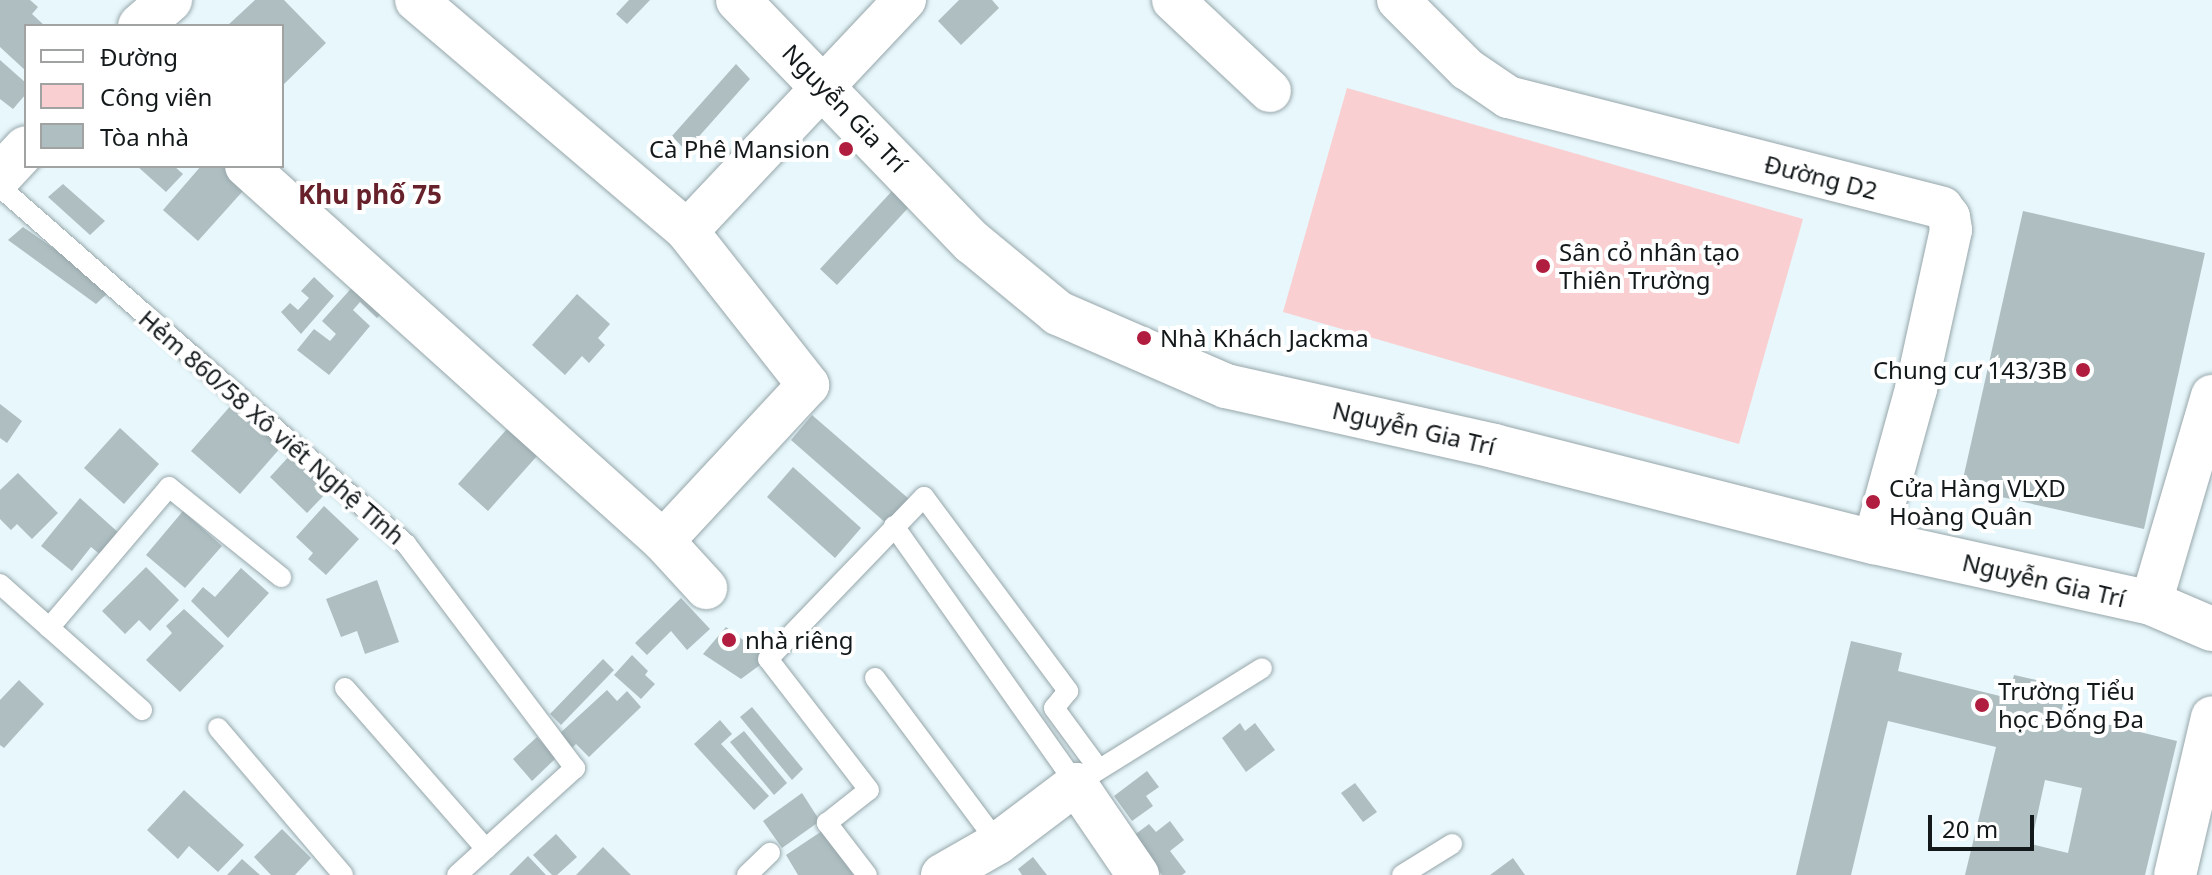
<!DOCTYPE html>
<html>
<head>
<meta charset="utf-8">
<style>
  body { margin:0 }
  #map { position:relative; width:2212px; height:875px; overflow:hidden; background:#e7f7fb; font-family:"Noto Sans",sans-serif }
  div>[style] { position:absolute }
  [style*='--x'] { left:calc(var(--x)*1px); top:calc(var(--y)*1px); width:calc(var(--w)*1px); rotate:calc(var(--a)*1deg) }
  .green>* { inset:0; background:#facfd1 }
  .building>* { inset:0; background:#aebec1 }
  .roads { filter:drop-shadow(0 0 2px #97a6aa) drop-shadow(0 0 2px #97a6aa) }
  .lane>* { height:20px; margin:-10px; padding:0 10px; transform-origin:10px; border-radius:10px; background:#fff }
  .street>* { height:42px; margin:-21px; padding:0 21px; transform-origin:21px; border-radius:21px; background:#fff }
  .secondary>* { height:44px; margin:-22px; padding:0 22px; transform-origin:22px; border-radius:22px; background:#fff }
  .dots>* { width:22px; height:22px; translate:-50% -50%; box-sizing:border-box; border:4px solid #fff; border-radius:50% }
  span { translate:-50% -50%; white-space:nowrap; text-align:center; line-height:1.15; -webkit-text-stroke:8px #fff; paint-order:stroke }
  .street-label { font-size:24px; color:#13181a }
  .poi-label { font-size:24px; color:#13181a }
  .right { translate:-100% -50%; text-align:right }
  .left { translate:0 -50%; text-align:left }
  .neighbourhood-label { font-size:26px; color:#67212b; font-weight:700 }
  .legend { position:absolute; left:24px; top:24px; width:260px; height:144px; box-sizing:border-box; background:#fff; border:2px solid #a1a3a3; margin:0; padding:10px 14px; list-style:none; font-size:24px; color:#13181a }
  .legend li { display:flex; align-items:center; gap:16px; height:40px }
  .legend b { width:40px; border:2px solid #a1a3a3 }
  .scale { position:absolute; left:1928px; top:815px; width:106px; height:36px; box-sizing:border-box; border:4px solid #13181a; border-top:0; padding-left:10px; font-size:24px; line-height:28px; white-space:nowrap; color:#13181a; -webkit-text-stroke:6px #fff; paint-order:stroke }
</style>
</head>
<body>
<div id="map">
  <div class="green">
    <div style="clip-path:polygon(1347px 88px,1803px 219px,1739px 444px,1283px 312px)"></div>
  </div>
  <div class="building">
    <div style="clip-path:polygon(0 0,30px 0,38px 7px,32px 14px,45px 26px,26px 26px,26px 71px,0 47px)"></div>
    <div style="clip-path:polygon(255px 0,284px 0,326px 43px,284px 84px,282px 26px,227px 26px)"></div>
    <div style="clip-path:polygon(629px 0,650px 0,627px 24px,616px 14px)"></div>
    <div style="clip-path:polygon(959px 0,992px 0,999px 8px,961px 45px,938px 21px)"></div>
    <div style="clip-path:polygon(0 60px,26px 83px,26px 94px,13px 109px,0 99px)"></div>
    <div style="clip-path:polygon(736px 64px,750px 79px,686px 151px,672px 136px)"></div>
    <div style="clip-path:polygon(137px 166px,174px 166px,183px 174px,166px 192px)"></div>
    <div style="clip-path:polygon(201px 166px,232px 166px,251px 182px,198px 241px,163px 210px)"></div>
    <div style="clip-path:polygon(63px 184px,105px 221px,90px 235px,48px 197px)"></div>
    <div style="clip-path:polygon(892px 191px,909px 207px,837px 285px,820px 269px)"></div>
    <div style="clip-path:polygon(2023px 211px,2205px 253px,2144px 529px,1961px 488px)"></div>
    <div style="clip-path:polygon(23px 227px,112px 289px,96px 304px,8px 240px)"></div>
    <div style="clip-path:polygon(314px 277px,334px 296px,301px 334px,281px 312px,290px 303px,298px 310px,309px 298px,301px 291px)"></div>
    <div style="clip-path:polygon(356px 283px,385px 310px,377px 318px,360px 302px,353px 310px,370px 326px,329px 375px,297px 350px,314px 329px,330px 341px,336px 334px,322px 321px)"></div>
    <div style="clip-path:polygon(577px 294px,610px 324px,598px 338px,605px 345px,589px 363px,582px 356px,565px 375px,532px 345px)"></div>
    <div style="clip-path:polygon(233px 403px,282px 446px,240px 494px,191px 451px)"></div>
    <div style="clip-path:polygon(0 404px,22px 421px,7px 443px,0 438px)"></div>
    <div style="clip-path:polygon(812px 415px,909px 499px,887px 524px,791px 440px)"></div>
    <div style="clip-path:polygon(120px 428px,159px 464px,124px 504px,84px 468px)"></div>
    <div style="clip-path:polygon(507px 429px,537px 456px,488px 511px,458px 484px)"></div>
    <div style="clip-path:polygon(293px 452px,330px 489px,307px 513px,270px 477px)"></div>
    <div style="clip-path:polygon(793px 467px,861px 528px,835px 558px,767px 497px)"></div>
    <div style="clip-path:polygon(18px 473px,58px 513px,32px 539px,17px 524px,11px 530px,0 519px,0 490px)"></div>
    <div style="clip-path:polygon(80px 498px,120px 534px,102px 556px,91px 547px,72px 571px,41px 546px)"></div>
    <div style="clip-path:polygon(324px 506px,359px 539px,326px 575px,308px 559px,313px 553px,296px 537px)"></div>
    <div style="clip-path:polygon(183px 511px,222px 546px,185px 588px,146px 555px)"></div>
    <div style="clip-path:polygon(146px 567px,179px 600px,150px 631px,139px 620px,125px 634px,102px 611px)"></div>
    <div style="clip-path:polygon(241px 568px,269px 593px,228px 638px,191px 601px,203px 587px,215px 597px)"></div>
    <div style="clip-path:polygon(377px 580px,399px 642px,365px 654px,357px 631px,341px 637px,326px 599px)"></div>
    <div style="clip-path:polygon(681px 598px,710px 629px,687px 650px,671px 631px,647px 655px,635px 643px)"></div>
    <div style="clip-path:polygon(184px 609px,224px 646px,180px 692px,146px 660px,172px 633px,166px 626px)"></div>
    <div style="clip-path:polygon(726px 627px,768px 659px,741px 679px,703px 654px)"></div>
    <div style="clip-path:polygon(evenodd,1851px 641px,1902px 653px,1898px 671px,2008px 698px,2014px 675px,2067px 687px,2061px 713px,2177px 741px,2145px 875px,1965px 875px,1996px 747px,1888px 721px,1851px 875px,1796px 875px,1851px 641px,2045px 780px,2082px 788px,2068px 853px,2031px 844px,2045px 780px)"></div>
    <div style="clip-path:polygon(632px 655px,648px 671px,645px 675px,655px 684px,641px 699px,614px 675px)"></div>
    <div style="clip-path:polygon(603px 659px,614px 670px,561px 725px,550px 714px)"></div>
    <div style="clip-path:polygon(19px 680px,44px 704px,4px 748px,0 745px,0 700px)"></div>
    <div style="clip-path:polygon(607px 690px,617px 701px,627px 691px,641px 707px,589px 757px,576px 744px,571px 749px,558px 735px)"></div>
    <div style="clip-path:polygon(752px 707px,803px 769px,792px 780px,740px 717px)"></div>
    <div style="clip-path:polygon(720px 720px,732px 734px,721px 744px,769px 796px,754px 810px,694px 744px)"></div>
    <div style="clip-path:polygon(1240px 723px,1245px 731px,1255px 723px,1275px 750px,1246px 772px,1222px 738px)"></div>
    <div style="clip-path:polygon(744px 731px,787px 783px,774px 795px,730px 742px)"></div>
    <div style="clip-path:polygon(537px 737px,556px 758px,532px 781px,513px 759px)"></div>
    <div style="clip-path:polygon(1147px 771px,1159px 787px,1146px 796px,1153px 806px,1132px 821px,1114px 796px)"></div>
    <div style="clip-path:polygon(1355px 783px,1377px 812px,1363px 822px,1341px 793px)"></div>
    <div style="clip-path:polygon(184px 790px,244px 845px,218px 872px,189px 846px,178px 859px,147px 830px)"></div>
    <div style="clip-path:polygon(802px 793px,820px 821px,782px 848px,763px 821px)"></div>
    <div style="clip-path:polygon(1170px 821px,1184px 840px,1170px 851px,1186px 872px,1182px 875px,1162px 875px,1133px 836px,1149px 824px,1156px 832px)"></div>
    <div style="clip-path:polygon(282px 829px,311px 858px,295px 875px,271px 875px,254px 857px)"></div>
    <div style="clip-path:polygon(825px 829px,855px 875px,798px 875px,786px 855px)"></div>
    <div style="clip-path:polygon(556px 834px,577px 857px,557px 875px,552px 875px,533px 855px)"></div>
    <div style="clip-path:polygon(603px 847px,631px 875px,576px 875px)"></div>
    <div style="clip-path:polygon(528px 856px,546px 875px,509px 875px)"></div>
    <div style="clip-path:polygon(1033px 857px,1047px 875px,1022px 875px,1018px 869px)"></div>
    <div style="clip-path:polygon(1513px 858px,1525px 875px,1490px 875px)"></div>
    <div style="clip-path:polygon(242px 859px,260px 875px,227px 875px)"></div>
  </div>
  <div class="roads">
    <div class="lane">
      <div style="--x:0;--y:187;--w:541;--a:41.33"></div>
      <div style="--x:406;--y:544;--w:281;--a:53"></div>
      <div style="--x:575;--y:768;--w:159;--a:137.8"></div>
      <div style="--x:894;--y:526;--w:316;--a:54.8"></div>
      <div style="--x:1076;--y:784;--w:219;--a:-31.9"></div>
      <div style="--x:0;--y:584;--w:190;--a:41.6"></div>
      <div style="--x:49;--y:628;--w:185;--a:-49.6"></div>
      <div style="--x:169;--y:487;--w:144;--a:38.8"></div>
      <div style="--x:875;--y:678;--w:206;--a:53.3"></div>
      <div style="--x:345;--y:688;--w:214;--a:48.8"></div>
      <div style="--x:218;--y:728;--w:193;--a:49.6"></div>
      <div style="--x:747;--y:875;--w:32;--a:-44"></div>
      <div style="--x:867;--y:875;--w:66;--a:-127.6"></div>
      <div style="--x:827;--y:823;--w:53;--a:-38.2"></div>
      <div style="--x:869;--y:790;--w:165;--a:-127.6"></div>
      <div style="--x:768;--y:659;--w:225;--a:-46.1"></div>
      <div style="--x:924;--y:497;--w:242;--a:53.4"></div>
      <div style="--x:1068;--y:691;--w:22;--a:129"></div>
      <div style="--x:1054;--y:708;--w:74;--a:53.7"></div>
      <div style="--x:1402;--y:875;--w:59;--a:-31.8"></div>
    </div>
    <div class="street">
      <div style="--x:416;--y:0;--w:356;--a:40.4"></div>
      <div style="--x:687;--y:231;--w:196;--a:51.8"></div>
      <div style="--x:808;--y:385;--w:213;--a:132.9"></div>
      <div style="--x:1173;--y:0;--w:133;--a:43.2"></div>
      <div style="--x:1398;--y:0;--w:98;--a:45"></div>
      <div style="--x:1467;--y:69;--w:50;--a:34.3"></div>
      <div style="--x:1508;--y:97;--w:448;--a:14.3"></div>
      <div style="--x:1942;--y:208;--w:11;--a:52"></div>
      <div style="--x:1949;--y:217;--w:13;--a:81"></div>
      <div style="--x:1951;--y:230;--w:163;--a:102.4"></div>
      <div style="--x:1916;--y:389;--w:159;--a:105.4"></div>
      <div style="--x:246;--y:166;--w:561;--a:41.96"></div>
      <div style="--x:663;--y:541;--w:64;--a:47.5"></div>
      <div style="--x:687;--y:231;--w:318;--a:-46.7"></div>
      <div style="--x:2151;--y:603;--w:216;--a:-73.6"></div>
      <div style="--x:942;--y:875;--w:64;--a:-29.7"></div>
      <div style="--x:998;--y:843;--w:98;--a:-37.1"></div>
      <div style="--x:1076;--y:784;--w:110;--a:55.7"></div>
      <div style="--x:2175;--y:875;--w:162;--a:-76.8"></div>
    </div>
    <div class="secondary">
      <div style="--x:738;--y:0;--w:337;--a:46"></div>
      <div style="--x:972;--y:242;--w:112;--a:39.5"></div>
      <div style="--x:1058;--y:313;--w:183;--a:23.5"></div>
      <div style="--x:1226;--y:386;--w:275;--a:12.6"></div>
      <div style="--x:1494;--y:446;--w:392;--a:14.2"></div>
      <div style="--x:1874;--y:542;--w:284;--a:12.4"></div>
      <div style="--x:2151;--y:603;--w:66;--a:23.1"></div>
      <div style="--x:140;--y:26;--w:40;--a:-41"></div>
      <div style="--x:0;--y:176;--w:38;--a:-47"></div>
    </div>
  </div>
  <div class="dots">
    <div style="left:846px;top:149px;background:#b01d3e"></div>
    <div style="left:1543px;top:266px;background:#b01d3e"></div>
    <div style="left:1144px;top:338px;background:#b01d3e"></div>
    <div style="left:2083px;top:370px;background:#b01d3e"></div>
    <div style="left:1873px;top:502px;background:#b01d3e"></div>
    <div style="left:729px;top:640px;background:#b01d3e"></div>
    <div style="left:1982px;top:705px;background:#b01d3e"></div>
  </div>
  <div class="street-label">
    <span style="left:845px;top:108px;rotate:46deg">Nguyễn Gia Trí</span>
    <span style="left:1821px;top:177px;rotate:14deg">Đường D2</span>
    <span style="left:272px;top:427px;rotate:41deg">Hẻm 860/58 Xô viết Nghệ Tĩnh</span>
    <span style="left:1414px;top:428px;rotate:13deg">Nguyễn Gia Trí</span>
    <span style="left:2044px;top:580px;rotate:13deg">Nguyễn Gia Trí</span>
  </div>
  <div class="poi-label">
    <span class="right" style="left:830px;top:149px">Cà Phê Mansion</span>
    <span class="left" style="left:1559px;top:266px">Sân cỏ nhân tạo<br>Thiên Trường</span>
    <span class="left" style="left:1160px;top:338px">Nhà Khách Jackma</span>
    <span class="right" style="left:2067px;top:370px">Chung cư 143/3B</span>
    <span class="left" style="left:1889px;top:502px">Cửa Hàng VLXD<br>Hoàng Quân</span>
    <span class="left" style="left:745px;top:640px">nhà riêng</span>
    <span class="left" style="left:1998px;top:705px">Trường Tiểu<br>học Đống Đa</span>
  </div>
  <div class="neighbourhood-label">
    <span style="left:370px;top:195px">Khu phố 75</span>
  </div>
  <ul class="legend">
  <li><b style="height:10px;background:#fff"></b>Đường</li>
  <li><b style="height:22px;background:#facfd1"></b>Công viên</li>
  <li><b style="height:22px;background:#aebec1"></b>Tòa nhà</li>
  </ul>
  <div class="scale">20 m</div>
</div>
</body>
</html>
